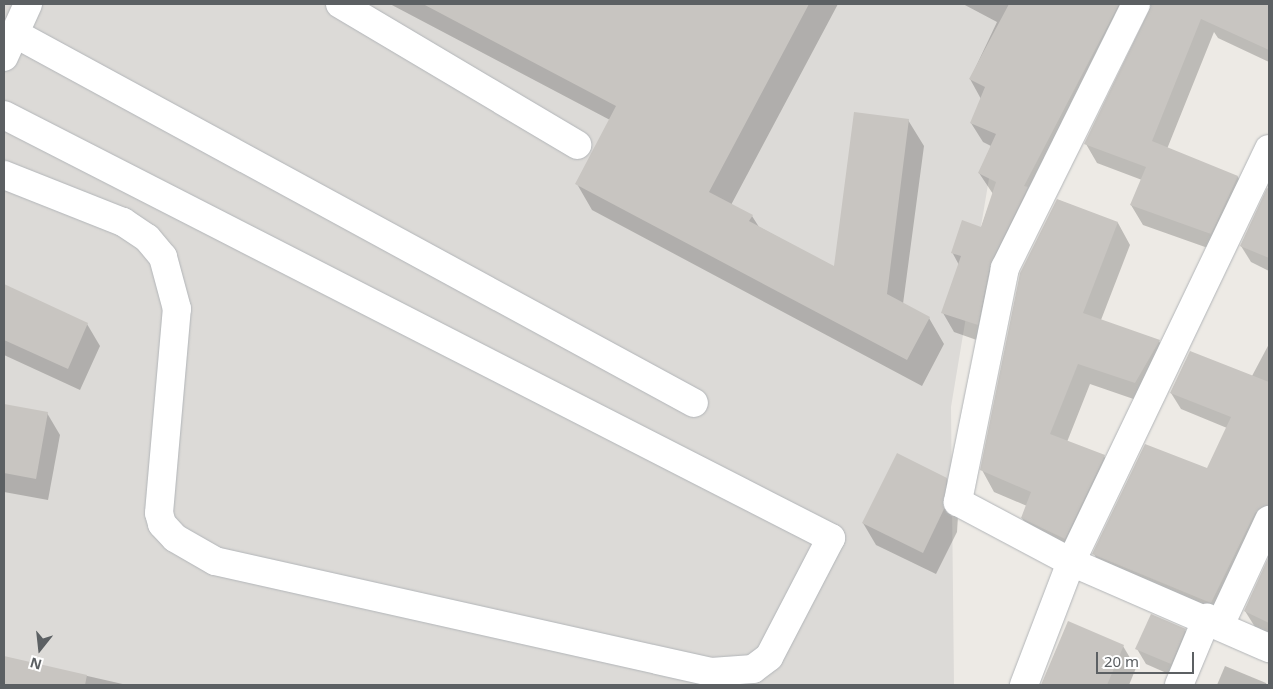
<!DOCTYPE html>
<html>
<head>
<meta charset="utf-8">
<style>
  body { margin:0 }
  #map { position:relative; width:1273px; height:689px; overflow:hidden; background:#edeae5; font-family:"Noto Sans",sans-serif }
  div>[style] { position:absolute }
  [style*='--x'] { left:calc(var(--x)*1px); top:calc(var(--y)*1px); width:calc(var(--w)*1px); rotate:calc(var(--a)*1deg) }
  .industrial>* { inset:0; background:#dcdad7 }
  .shadow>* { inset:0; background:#0003 }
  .building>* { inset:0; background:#c8c5c1 }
  .roads { filter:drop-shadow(0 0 1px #b2b5b8) drop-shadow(0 0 1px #b2b5b8) }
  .minor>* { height:28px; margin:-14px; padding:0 14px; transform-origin:14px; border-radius:14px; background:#fff }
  span { translate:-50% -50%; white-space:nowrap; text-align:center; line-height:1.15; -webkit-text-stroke:4px #fff; paint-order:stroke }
  .frame { position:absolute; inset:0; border:5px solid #5c6063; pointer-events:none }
  .north { position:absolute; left:15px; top:624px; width:50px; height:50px; -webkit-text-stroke:4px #fff; paint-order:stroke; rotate:196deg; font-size:14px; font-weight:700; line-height:20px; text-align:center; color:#5c6063 }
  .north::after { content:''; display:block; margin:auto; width:18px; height:22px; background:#5c6063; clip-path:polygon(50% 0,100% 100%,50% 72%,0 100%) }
  .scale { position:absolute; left:1096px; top:652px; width:98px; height:22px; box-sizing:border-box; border:2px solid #5c6063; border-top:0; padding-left:6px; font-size:15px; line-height:18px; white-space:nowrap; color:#5c6063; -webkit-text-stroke:4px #fff; paint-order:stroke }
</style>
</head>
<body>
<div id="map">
  <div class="industrial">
    <div style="clip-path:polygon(4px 4px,1018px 4px,951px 407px,954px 685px,4px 685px)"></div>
  </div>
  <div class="shadow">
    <div style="clip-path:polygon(390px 4px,838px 4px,731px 205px,752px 216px,759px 227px,835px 268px,908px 120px,924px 146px,903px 304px,929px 318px,944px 344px,922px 386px,592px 210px,577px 184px,610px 120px)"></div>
    <div style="clip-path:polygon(963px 4px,1204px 4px,1212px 14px,1217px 4px,1269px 4px,1269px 62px,1218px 38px,1214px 32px,1167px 149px,1238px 177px,1249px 197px,1222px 253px,1143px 225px,1131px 205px,1142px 180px,1097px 163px,1086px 144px,1152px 10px,1139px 10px,1036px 204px,988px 344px,954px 332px,943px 313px,959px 265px,952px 252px,981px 228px,993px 194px,979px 173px,991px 146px,983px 142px,971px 123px,981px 99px,970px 79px,997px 22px)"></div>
    <div style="clip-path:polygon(1269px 188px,1269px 271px,1251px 262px,1241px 246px)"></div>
    <div style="clip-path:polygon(1058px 200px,1118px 223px,1130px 245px,1101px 320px,1159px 341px,1172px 362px,1148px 404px,1090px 384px,1067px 442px,1104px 456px,1117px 477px,1077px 559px,1034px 539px,1022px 518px,1027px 506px,994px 492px,982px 470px)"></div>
    <div style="clip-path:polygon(4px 286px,87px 324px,100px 346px,80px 390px,4px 355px)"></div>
    <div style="clip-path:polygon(1269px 344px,1269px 526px,1221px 620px,1103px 571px,1094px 554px,1207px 470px,1227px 428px,1181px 409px,1171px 393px,1252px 376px)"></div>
    <div style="clip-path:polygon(4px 405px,47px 413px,60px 435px,48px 500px,4px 492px)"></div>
    <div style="clip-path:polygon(946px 478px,959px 501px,957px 532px,936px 574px,876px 545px,863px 523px)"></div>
    <div style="clip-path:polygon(1269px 559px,1269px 635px,1255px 627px,1245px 611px)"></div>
    <div style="clip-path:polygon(1068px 623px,1123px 646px,1136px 668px,1129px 685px,1042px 685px)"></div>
    <div style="clip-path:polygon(1185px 630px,1194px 645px,1180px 679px,1146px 664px,1137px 649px)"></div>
    <div style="clip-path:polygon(4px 657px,127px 685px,4px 685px)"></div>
    <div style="clip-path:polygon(1225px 666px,1266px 683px,1267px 685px,1217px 685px)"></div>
  </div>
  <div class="building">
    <div style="clip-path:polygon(423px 4px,809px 4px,709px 192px,753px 215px,749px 221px,834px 266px,854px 112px,909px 119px,887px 294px,930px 317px,907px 360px,575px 184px,616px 106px)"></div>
    <div style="clip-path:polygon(1009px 4px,1119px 4px,1024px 186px,1028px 187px,990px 265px,978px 325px,941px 313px,961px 256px,951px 253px,962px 220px,981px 227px,996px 182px,978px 173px,996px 134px,970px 123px,985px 87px,969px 79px)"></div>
    <div style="clip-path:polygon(1152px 4px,1269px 4px,1269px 50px,1201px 19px,1152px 141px,1238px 176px,1211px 234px,1130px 205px,1146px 167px,1084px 144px)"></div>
    <div style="clip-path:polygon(1267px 188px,1269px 189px,1269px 258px,1240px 246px)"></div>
    <div style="clip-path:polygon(1057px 199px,1118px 222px,1083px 313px,1160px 340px,1135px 383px,1078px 364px,1050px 434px,1105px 455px,1065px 539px,1021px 518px,1031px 492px,980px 470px,1020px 273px)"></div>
    <div style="clip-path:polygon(4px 284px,88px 323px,68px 369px,4px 340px)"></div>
    <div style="clip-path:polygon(1190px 351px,1269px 382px,1269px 505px,1255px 513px,1211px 603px,1092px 554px,1145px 444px,1207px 468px,1231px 417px,1170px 393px)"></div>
    <div style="clip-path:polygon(4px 404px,48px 412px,36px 479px,4px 473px)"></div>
    <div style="clip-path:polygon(897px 453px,947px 478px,944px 509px,923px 553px,862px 523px)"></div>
    <div style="clip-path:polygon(1269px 556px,1269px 623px,1244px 611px)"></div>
    <div style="clip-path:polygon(1151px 614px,1186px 629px,1171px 664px,1135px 649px)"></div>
    <div style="clip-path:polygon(1068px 621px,1124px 645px,1107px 685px,1041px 685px)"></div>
    <div style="clip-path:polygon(4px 656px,87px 675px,85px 685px,4px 685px)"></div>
  </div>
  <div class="roads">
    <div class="minor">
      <div style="--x:340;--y:4;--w:276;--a:30.7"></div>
      <div style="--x:1136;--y:4;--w:295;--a:116.4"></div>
      <div style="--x:1005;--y:268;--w:239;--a:101.4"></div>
      <div style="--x:958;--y:502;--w:128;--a:28"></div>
      <div style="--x:1071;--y:562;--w:216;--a:23.5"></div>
      <div style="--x:14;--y:33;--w:774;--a:28.55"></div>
      <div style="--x:4;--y:57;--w:58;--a:-65.6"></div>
      <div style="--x:4;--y:115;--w:929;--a:27.09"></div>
      <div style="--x:831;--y:538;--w:134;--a:117.5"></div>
      <div style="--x:769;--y:657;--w:20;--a:143"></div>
      <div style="--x:753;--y:669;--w:42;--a:175.9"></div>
      <div style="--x:711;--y:672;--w:508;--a:-167.39"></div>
      <div style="--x:215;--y:561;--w:46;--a:-150.1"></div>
      <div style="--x:175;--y:538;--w:19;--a:-133"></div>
      <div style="--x:162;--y:524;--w:11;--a:-105"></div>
      <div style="--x:159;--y:513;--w:205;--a:-85"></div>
      <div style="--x:177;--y:309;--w:54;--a:-105.1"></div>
      <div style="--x:163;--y:257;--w:25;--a:-130"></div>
      <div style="--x:147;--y:238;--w:29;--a:-146"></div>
      <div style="--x:123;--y:222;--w:128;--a:-158.4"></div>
      <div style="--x:1220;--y:625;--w:116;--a:-65"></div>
      <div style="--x:1024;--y:685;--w:132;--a:-69.1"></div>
      <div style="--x:1071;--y:562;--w:458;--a:-64.4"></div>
      <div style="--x:1179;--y:685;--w:73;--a:-67.3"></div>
    </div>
  </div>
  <div class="frame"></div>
  <div class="north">N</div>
  <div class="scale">20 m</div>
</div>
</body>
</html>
